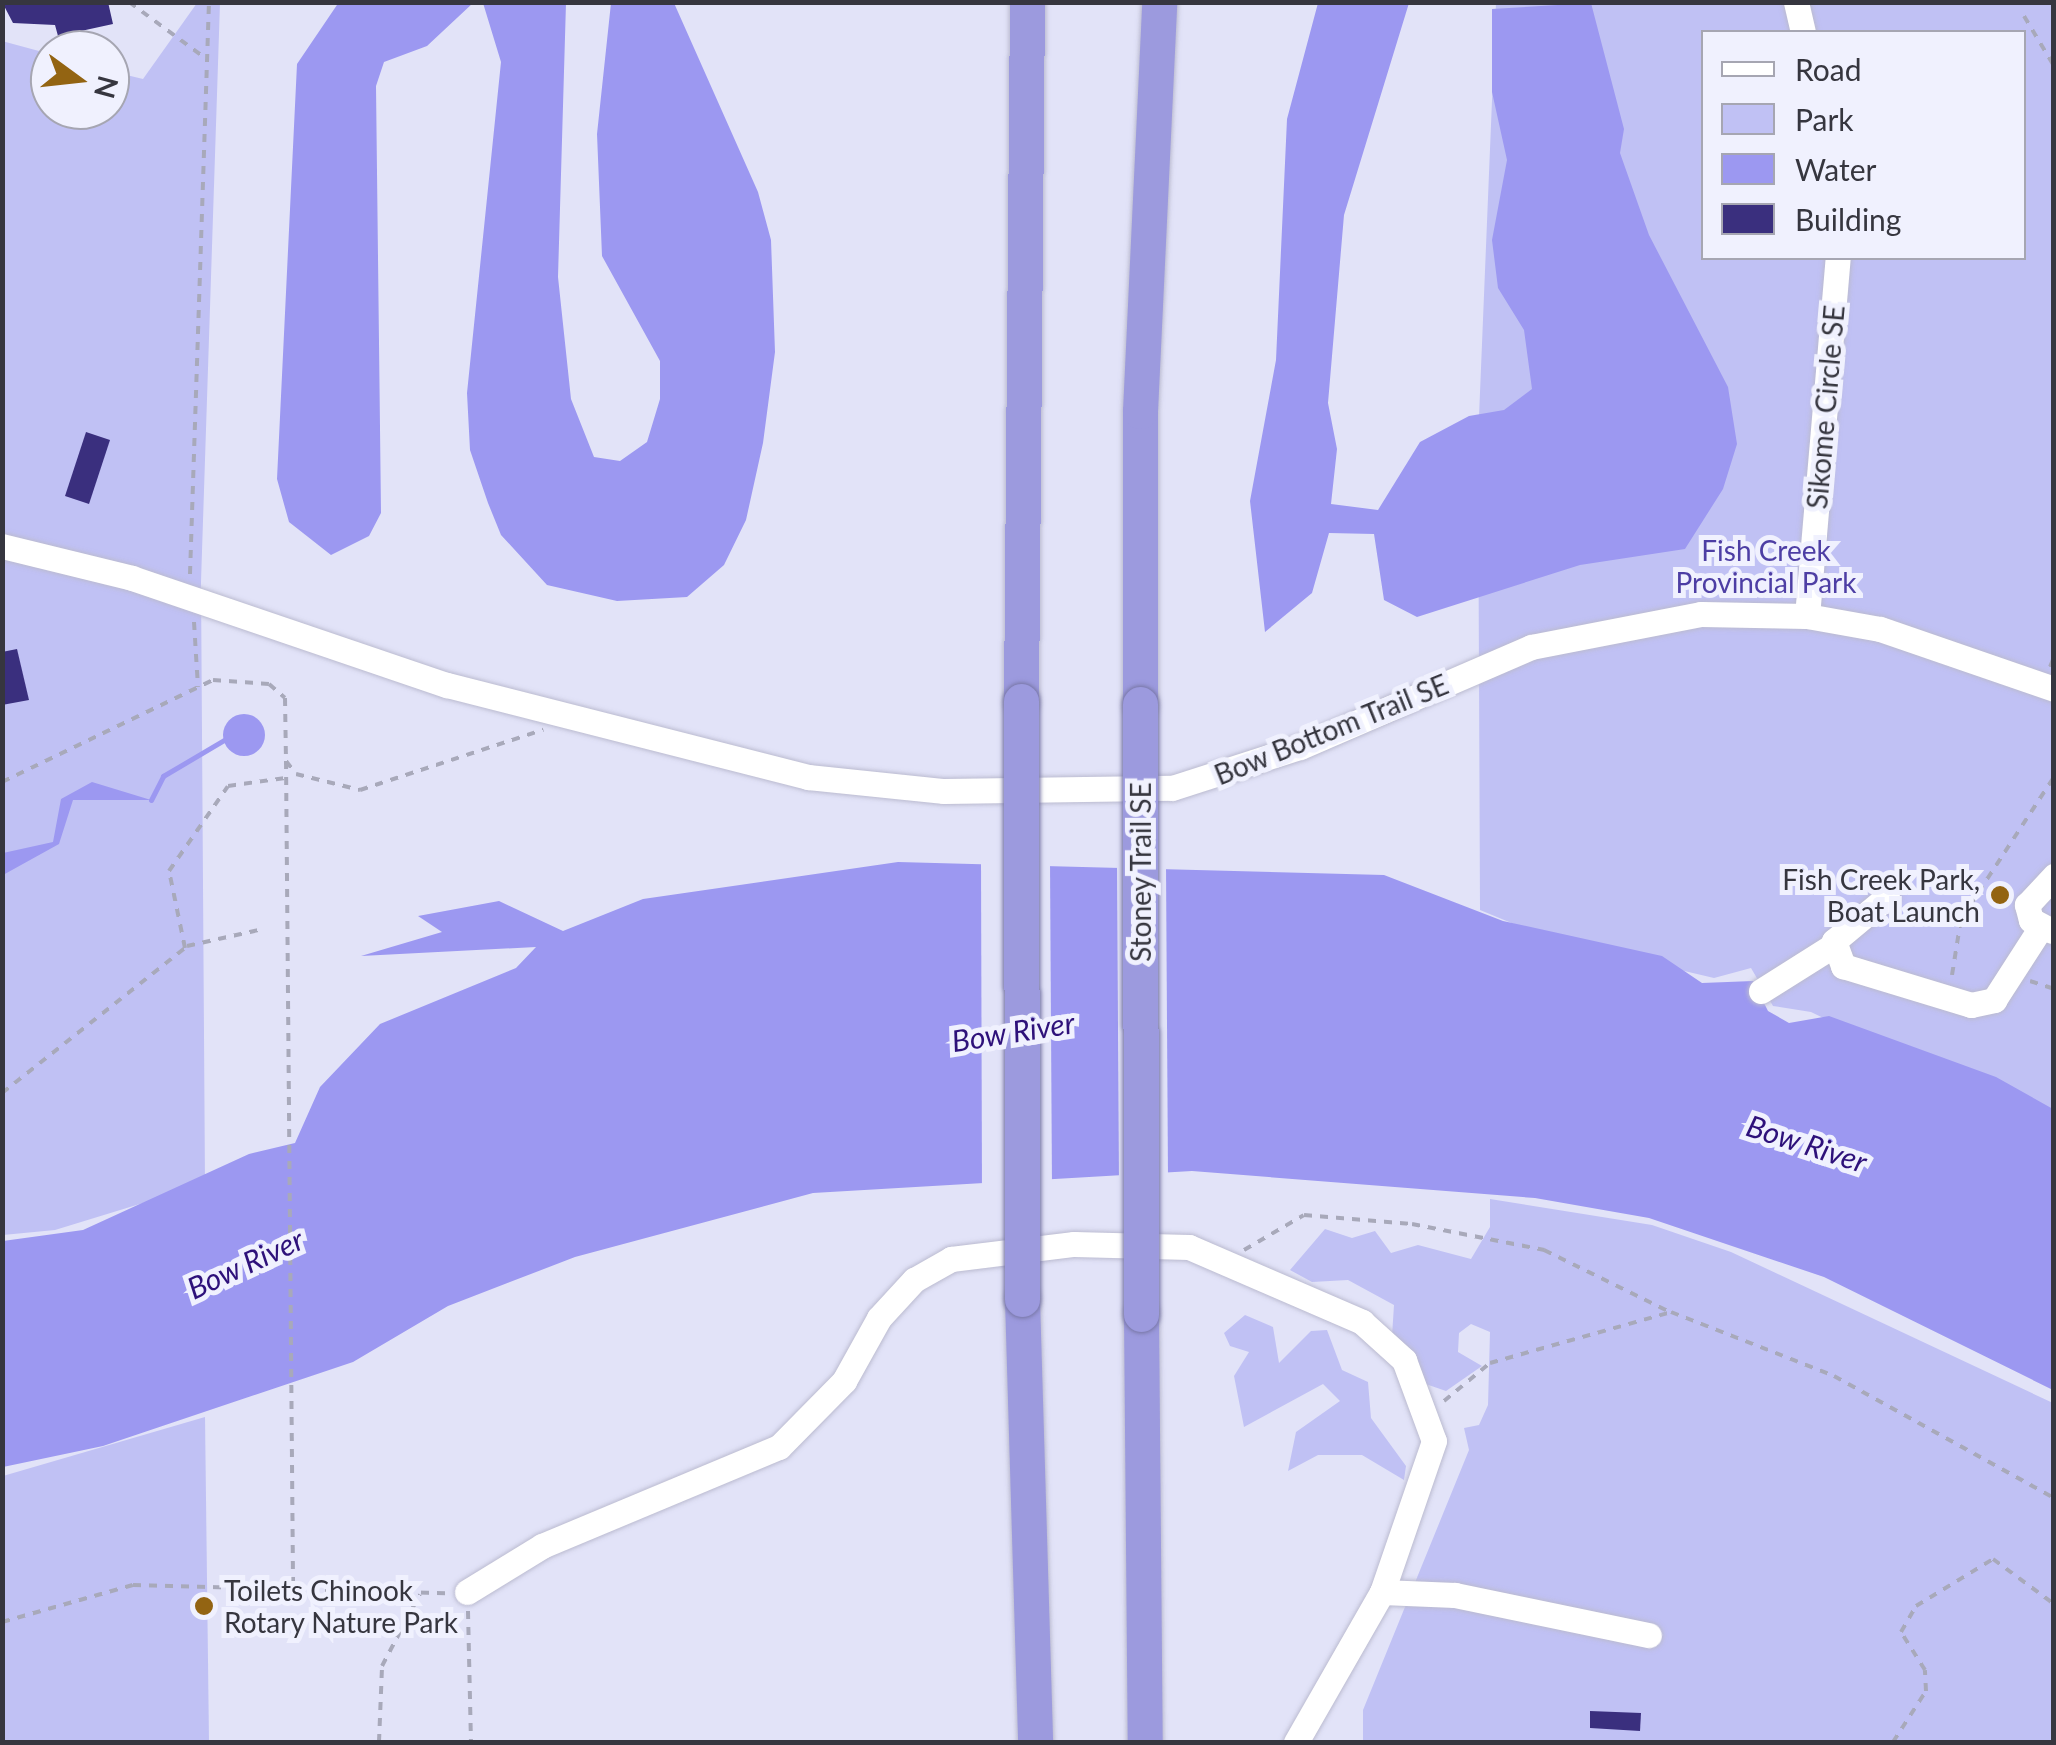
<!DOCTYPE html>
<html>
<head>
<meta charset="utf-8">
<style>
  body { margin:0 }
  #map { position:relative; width:2056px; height:1745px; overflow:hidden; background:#e2e3f8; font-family:Lato,sans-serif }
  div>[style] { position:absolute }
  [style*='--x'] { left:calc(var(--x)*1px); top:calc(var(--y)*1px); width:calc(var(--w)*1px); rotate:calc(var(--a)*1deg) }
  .green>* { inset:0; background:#c0c1f4 }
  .water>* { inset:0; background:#9c98f1 }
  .round { border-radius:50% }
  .pier>* { inset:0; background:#e2e3f8 }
  .stream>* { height:5px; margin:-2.5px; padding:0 2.5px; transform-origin:2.5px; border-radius:2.5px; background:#9c98f1 }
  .building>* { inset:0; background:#3a2f7e }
  .path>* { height:4px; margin-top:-2px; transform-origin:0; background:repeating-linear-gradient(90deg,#a8a9ba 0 8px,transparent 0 16px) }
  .roads { filter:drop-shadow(0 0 2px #bbbbd0) drop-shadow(0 0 2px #bbbbd0) }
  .minor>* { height:25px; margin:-12.5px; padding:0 12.5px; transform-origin:12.5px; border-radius:12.5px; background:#fff }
  .highway>* { height:35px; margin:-17.5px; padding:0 17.5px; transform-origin:17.5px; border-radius:17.5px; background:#9c9ade }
  .bridges { filter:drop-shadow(0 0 2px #7877a6) drop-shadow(0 0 2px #7877a6) }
  .highway-bridge>* { height:35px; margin:-17.5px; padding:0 17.5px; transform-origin:17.5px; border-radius:17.5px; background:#9c9ade }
  .dots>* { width:28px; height:28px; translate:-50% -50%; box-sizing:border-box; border:5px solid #f0f1fe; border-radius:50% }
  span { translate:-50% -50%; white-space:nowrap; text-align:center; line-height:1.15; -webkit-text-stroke:10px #f0f1fe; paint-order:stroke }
  .street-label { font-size:28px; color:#36363f }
  .park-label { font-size:28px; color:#4d3ea4 }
  .poi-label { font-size:28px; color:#36363f }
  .right { translate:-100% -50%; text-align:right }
  .left { translate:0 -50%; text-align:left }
  .water-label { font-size:30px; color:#2e117a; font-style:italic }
  .frame { position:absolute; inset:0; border:5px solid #36363f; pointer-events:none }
  .legend { position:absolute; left:1701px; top:30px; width:325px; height:230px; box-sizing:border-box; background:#f0f1fe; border:2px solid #a6a6b2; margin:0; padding:12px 18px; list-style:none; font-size:30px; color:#36363f }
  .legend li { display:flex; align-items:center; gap:20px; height:50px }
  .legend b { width:50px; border:2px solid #a6a6b2 }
  .north { position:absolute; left:30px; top:30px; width:100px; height:100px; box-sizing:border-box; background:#f0f1fe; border:2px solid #a6a6b2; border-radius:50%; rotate:105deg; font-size:28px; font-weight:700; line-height:40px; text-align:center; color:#36363f }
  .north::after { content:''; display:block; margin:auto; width:35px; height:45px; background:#936412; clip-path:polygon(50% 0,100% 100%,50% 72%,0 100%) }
</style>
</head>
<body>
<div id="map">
  <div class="green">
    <div style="clip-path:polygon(197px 3px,220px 3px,201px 582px,205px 1184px,55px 1230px,3px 1235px,2px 41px,50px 54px,50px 110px,110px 110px,110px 71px,143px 79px)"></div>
    <div style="clip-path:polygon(evenodd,1496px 3px,2053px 3px,2053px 1129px,1811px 1012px,1773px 1006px,1751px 968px,1714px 978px,1553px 940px,1480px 910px,1478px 441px,1496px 3px,1704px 32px,2024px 32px,2024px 258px,1704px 258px,1704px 32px)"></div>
    <div style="clip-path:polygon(1490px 1199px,1652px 1225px,1731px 1252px,2053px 1403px,2053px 1742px,1363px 1742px,1363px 1710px,1469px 1450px,1464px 1428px,1479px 1425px,1488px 1405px,1490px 1332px,1471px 1324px,1459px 1333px,1458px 1352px,1482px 1366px,1446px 1391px,1420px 1382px,1392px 1336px,1394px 1305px,1348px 1280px,1312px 1282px,1290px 1270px,1325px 1229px,1352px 1238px,1375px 1231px,1391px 1253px,1418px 1245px,1471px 1259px,1490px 1227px)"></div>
    <div style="clip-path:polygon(1245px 1315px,1273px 1327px,1279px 1363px,1311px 1331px,1327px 1330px,1342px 1370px,1368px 1382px,1371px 1418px,1406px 1466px,1404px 1480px,1362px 1455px,1318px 1455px,1288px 1471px,1296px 1432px,1340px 1401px,1323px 1384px,1244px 1427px,1234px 1376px,1249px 1352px,1230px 1346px,1224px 1333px)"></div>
    <div style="clip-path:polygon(205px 1417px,209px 1742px,3px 1742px,3px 1476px)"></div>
  </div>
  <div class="water">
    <div style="clip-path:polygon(339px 2px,473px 3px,427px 46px,384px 62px,376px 86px,381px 513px,369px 536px,331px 555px,289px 522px,277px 479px,297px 64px)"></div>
    <div style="clip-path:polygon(483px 3px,566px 3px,558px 277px,571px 399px,594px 457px,620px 461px,647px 442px,660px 399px,660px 361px,602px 256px,597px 134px,611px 3px,674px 3px,758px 192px,771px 240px,775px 352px,763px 443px,746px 520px,724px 565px,687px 597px,617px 601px,547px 585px,501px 535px,488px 503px,470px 450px,467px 393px,501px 62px)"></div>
    <div style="clip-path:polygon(1318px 3px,1409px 3px,1344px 215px,1328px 403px,1337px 449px,1331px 504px,1378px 510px,1420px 442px,1469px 416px,1504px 410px,1532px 389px,1524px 330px,1498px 288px,1492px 240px,1507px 160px,1492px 92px,1492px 9px,1591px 3px,1624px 129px,1620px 153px,1649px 235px,1728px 387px,1737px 444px,1723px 489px,1685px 549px,1580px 565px,1417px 617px,1384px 600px,1374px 534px,1329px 533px,1312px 593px,1265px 632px,1250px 501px,1276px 360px,1287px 119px)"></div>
    <div class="round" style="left:223px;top:714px;width:42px;height:42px"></div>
    <div style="clip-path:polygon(92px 782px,151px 800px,73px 800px,59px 844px,3px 875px,3px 853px,53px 842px,61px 799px)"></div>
    <div style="clip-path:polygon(898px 862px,1384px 875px,1503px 921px,1662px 956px,1702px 983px,1753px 981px,1768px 1011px,1789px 1023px,1829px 1016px,1996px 1077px,2053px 1109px,2053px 1390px,1824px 1277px,1649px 1218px,1535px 1198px,1192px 1171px,813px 1193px,575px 1257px,448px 1306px,353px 1362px,103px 1446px,3px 1467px,3px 1241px,83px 1230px,249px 1154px,295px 1143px,320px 1087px,380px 1024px,516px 968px,536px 947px,361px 956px,442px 932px,418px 916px,499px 901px,563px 931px,643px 899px)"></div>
  </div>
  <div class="pier">
    <div style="clip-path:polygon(981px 860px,1050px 862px,1052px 1190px,982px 1193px)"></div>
    <div style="clip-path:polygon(1117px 865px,1166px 867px,1168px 1180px,1119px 1186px)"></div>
  </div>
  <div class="stream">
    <div style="--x:151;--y:800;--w:27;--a:-63"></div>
    <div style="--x:163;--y:776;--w:71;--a:-30.5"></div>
  </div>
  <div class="building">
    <div style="clip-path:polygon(2px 2px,108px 2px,113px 24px,58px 36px,55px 25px,13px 23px)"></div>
    <div style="clip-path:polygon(86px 432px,110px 440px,89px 504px,65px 496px)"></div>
    <div style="clip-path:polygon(17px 649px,29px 700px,2px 705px,2px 652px)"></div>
    <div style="clip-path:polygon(1590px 1711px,1641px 1713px,1640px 1731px,1590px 1728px)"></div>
  </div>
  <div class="path">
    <div style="--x:129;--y:2;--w:93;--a:36.3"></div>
    <div style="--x:2024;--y:16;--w:58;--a:59"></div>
    <div style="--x:190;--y:574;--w:572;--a:-88.1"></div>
    <div style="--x:194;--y:622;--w:65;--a:86.5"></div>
    <div style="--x:2050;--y:667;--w:11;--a:-68"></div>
    <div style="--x:286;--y:761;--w:826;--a:89.51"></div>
    <div style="--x:2;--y:782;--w:234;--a:-25.8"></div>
    <div style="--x:213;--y:680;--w:56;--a:4.1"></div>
    <div style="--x:269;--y:684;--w:21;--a:41"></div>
    <div style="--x:285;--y:698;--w:63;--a:89.1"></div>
    <div style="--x:286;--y:761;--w:16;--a:52"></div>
    <div style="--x:296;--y:774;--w:66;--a:14"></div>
    <div style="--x:360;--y:790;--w:193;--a:-18.2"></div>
    <div style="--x:187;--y:946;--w:78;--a:-12.6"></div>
    <div style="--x:1952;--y:975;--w:57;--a:-80.9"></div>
    <div style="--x:1961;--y:919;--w:170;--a:-56.8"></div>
    <div style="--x:2030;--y:981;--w:25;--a:18"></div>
    <div style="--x:2;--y:1093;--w:233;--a:-38.4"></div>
    <div style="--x:185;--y:948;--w:79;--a:-101.7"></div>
    <div style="--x:169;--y:871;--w:103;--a:-55.2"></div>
    <div style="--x:228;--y:786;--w:58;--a:-8"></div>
    <div style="--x:1244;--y:1250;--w:69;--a:-30.3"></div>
    <div style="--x:1304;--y:1215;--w:108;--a:4.8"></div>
    <div style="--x:1412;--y:1224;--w:135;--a:11.1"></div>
    <div style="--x:1544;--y:1250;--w:138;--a:26.2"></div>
    <div style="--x:1444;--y:1401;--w:60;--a:-39.6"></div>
    <div style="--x:1490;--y:1363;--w:188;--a:-15.7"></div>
    <div style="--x:1671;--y:1312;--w:175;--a:21.4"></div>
    <div style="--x:1834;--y:1376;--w:252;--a:29"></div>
    <div style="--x:468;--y:1611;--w:131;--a:88.7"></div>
    <div style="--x:2;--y:1622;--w:136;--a:-15.8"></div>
    <div style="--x:133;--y:1585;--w:313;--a:1.5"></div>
    <div style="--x:379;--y:1742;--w:76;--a:-87.7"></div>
    <div style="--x:382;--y:1666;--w:81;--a:-62.2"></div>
    <div style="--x:1893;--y:1742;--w:61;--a:-57.1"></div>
    <div style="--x:1926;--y:1691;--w:21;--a:-93"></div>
    <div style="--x:1925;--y:1670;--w:45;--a:-122.3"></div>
    <div style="--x:1901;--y:1632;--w:30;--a:-60"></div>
    <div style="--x:1916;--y:1606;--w:90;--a:-31.4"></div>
    <div style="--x:1993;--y:1559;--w:76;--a:36.4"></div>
  </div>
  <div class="roads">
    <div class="minor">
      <div style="--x:1796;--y:2;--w:31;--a:77"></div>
      <div style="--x:2;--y:546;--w:134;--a:13.8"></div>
      <div style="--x:132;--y:578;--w:333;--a:18.8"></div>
      <div style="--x:447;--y:685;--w:373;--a:14.3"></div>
      <div style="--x:808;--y:777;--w:137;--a:5.9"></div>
      <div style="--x:944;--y:791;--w:228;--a:-0.8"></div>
      <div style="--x:1172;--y:788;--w:134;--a:-17.8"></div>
      <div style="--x:1300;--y:747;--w:252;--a:-23.4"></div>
      <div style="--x:1531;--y:647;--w:173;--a:-11"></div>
      <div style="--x:1701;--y:614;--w:106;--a:1.1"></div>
      <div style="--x:1807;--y:616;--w:74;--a:10.1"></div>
      <div style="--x:1880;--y:629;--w:184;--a:19"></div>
      <div style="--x:1807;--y:616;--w:359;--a:-85.1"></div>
      <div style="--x:1887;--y:897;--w:69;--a:140.3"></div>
      <div style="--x:1834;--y:941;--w:27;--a:70"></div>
      <div style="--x:1843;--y:966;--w:134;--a:16.9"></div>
      <div style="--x:1971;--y:1005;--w:24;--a:-12"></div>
      <div style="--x:1994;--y:1000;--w:87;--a:-57.2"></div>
      <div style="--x:2052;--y:931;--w:24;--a:-152"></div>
      <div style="--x:2031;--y:920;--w:16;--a:-105"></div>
      <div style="--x:2027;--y:905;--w:40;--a:-47"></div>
      <div style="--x:1761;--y:991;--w:86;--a:-32.2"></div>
      <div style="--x:467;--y:1592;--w:88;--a:-31.5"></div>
      <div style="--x:542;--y:1546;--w:257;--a:-22.7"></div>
      <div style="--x:779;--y:1447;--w:93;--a:-45.4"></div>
      <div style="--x:844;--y:1381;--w:72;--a:-60.9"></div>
      <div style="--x:879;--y:1318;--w:52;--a:-47.4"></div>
      <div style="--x:914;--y:1280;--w:43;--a:-29.6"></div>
      <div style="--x:951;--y:1259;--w:124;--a:-7"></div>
      <div style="--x:1074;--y:1244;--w:115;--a:1.5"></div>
      <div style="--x:1189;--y:1247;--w:189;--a:23.4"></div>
      <div style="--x:1362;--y:1322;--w:57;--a:42.1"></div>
      <div style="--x:1404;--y:1360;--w:86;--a:69.7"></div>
      <div style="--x:1434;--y:1441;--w:160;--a:109"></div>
      <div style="--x:1382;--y:1592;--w:173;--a:119.8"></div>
      <div style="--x:1382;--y:1592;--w:73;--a:2.4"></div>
      <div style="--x:1455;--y:1595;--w:198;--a:11.7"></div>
    </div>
    <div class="highway">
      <div style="--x:1021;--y:701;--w:699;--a:-89.51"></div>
      <div style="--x:1140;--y:704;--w:293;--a:-90"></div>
      <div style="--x:1140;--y:411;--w:409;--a:-87.3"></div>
      <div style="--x:1022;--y:1299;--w:443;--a:88.3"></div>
      <div style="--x:1141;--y:1314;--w:428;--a:89.5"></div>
    </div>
  </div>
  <div class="bridges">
    <div class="highway-bridge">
      <div style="--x:1021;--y:701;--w:598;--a:89.9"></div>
      <div style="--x:1140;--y:704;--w:610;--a:89.91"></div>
    </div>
  </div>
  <div class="dots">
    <div style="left:2000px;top:895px;background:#936412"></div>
    <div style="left:204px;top:1606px;background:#936412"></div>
  </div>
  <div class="street-label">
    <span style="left:1825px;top:407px;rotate:-85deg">Sikome Circle SE</span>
    <span style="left:1331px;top:729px;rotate:-22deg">Bow Bottom Trail SE</span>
    <span style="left:1140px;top:872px;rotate:-90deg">Stoney Trail SE</span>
  </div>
  <div class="park-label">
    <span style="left:1766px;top:566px">Fish Creek<br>Provincial Park</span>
  </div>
  <div class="poi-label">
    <span class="right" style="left:1980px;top:895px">Fish Creek Park,<br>Boat Launch</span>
    <span class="left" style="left:224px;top:1606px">Toilets Chinook<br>Rotary Nature Park</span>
  </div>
  <div class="water-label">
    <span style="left:1013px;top:1031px;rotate:-9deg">Bow River</span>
    <span style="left:1807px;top:1143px;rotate:18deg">Bow River</span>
    <span style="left:245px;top:1263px;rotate:-25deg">Bow River</span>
  </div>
  <div class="frame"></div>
  <ul class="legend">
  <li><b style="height:12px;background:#fff"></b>Road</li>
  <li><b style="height:28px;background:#c0c1f4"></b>Park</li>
  <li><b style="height:28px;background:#9c98f1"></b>Water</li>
  <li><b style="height:28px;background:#3a2f7e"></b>Building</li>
  </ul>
  <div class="north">N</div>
</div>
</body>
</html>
